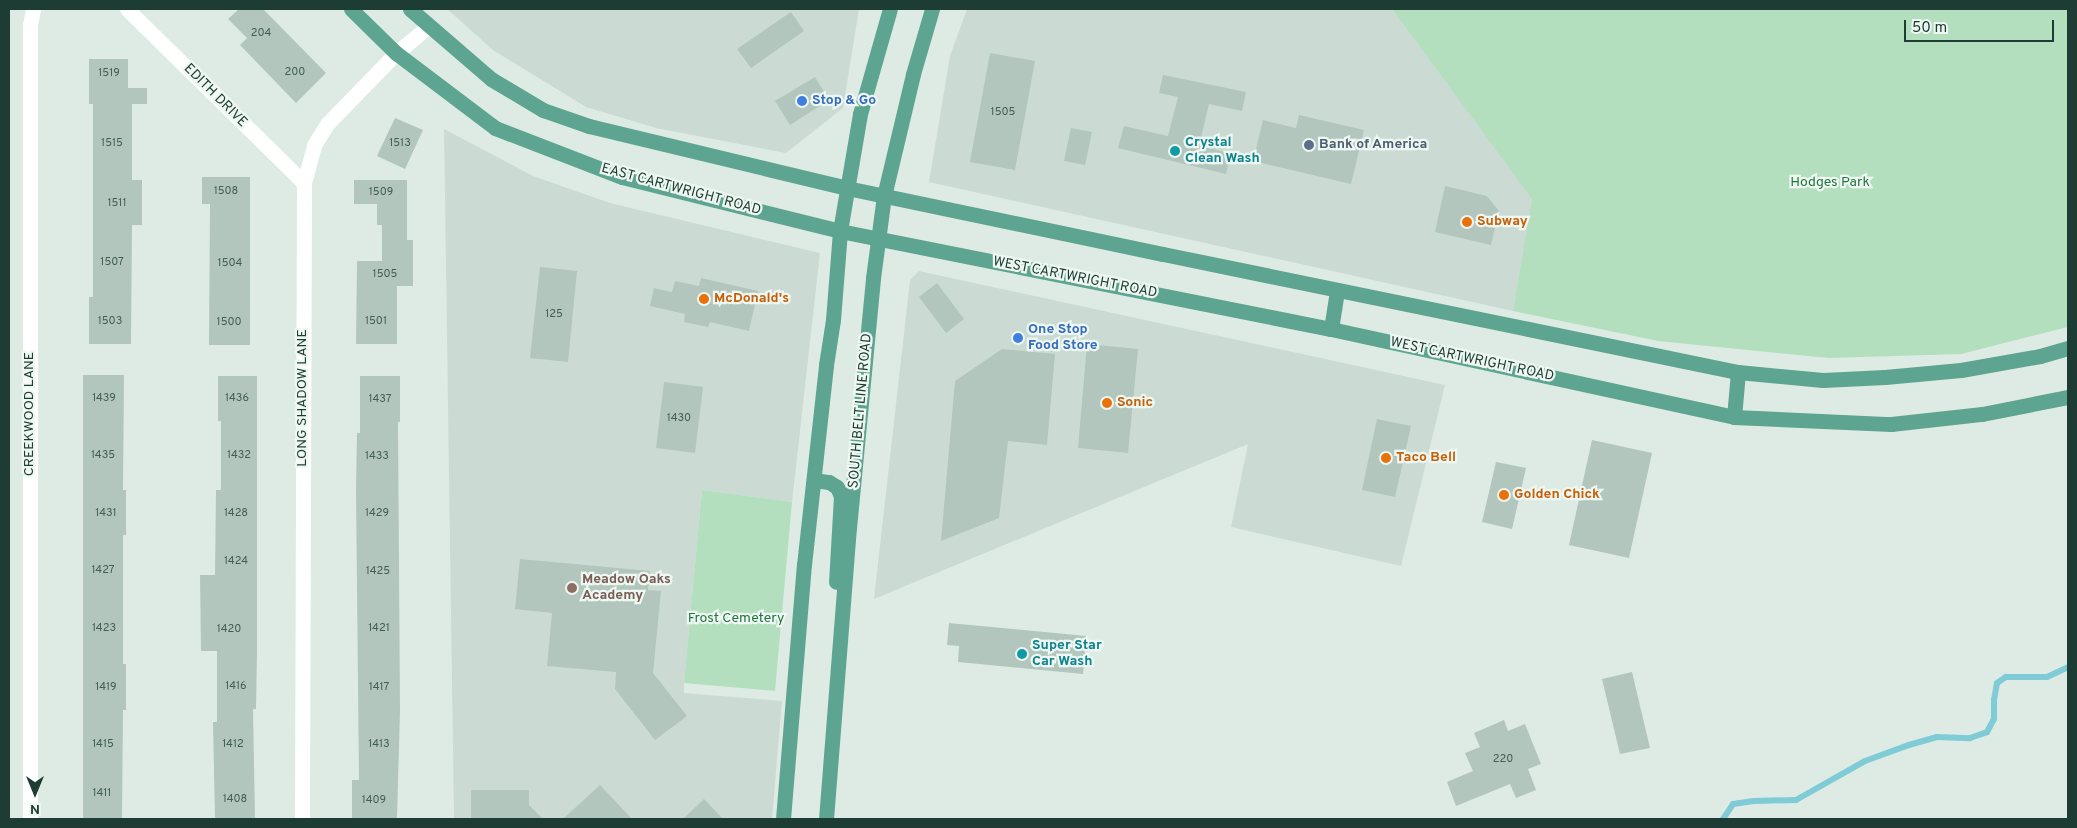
<!DOCTYPE html>
<html>
<head>
<meta charset="utf-8">
<style>
  body { margin:0 }
  #map { position:relative; width:2077px; height:828px; overflow:hidden; background:#ddebe4; font-family:Overpass,sans-serif }
  div>[style] { position:absolute }
  [style*='--x'] { left:calc(var(--x)*1px); top:calc(var(--y)*1px); width:calc(var(--w)*1px); rotate:calc(var(--a)*1deg) }
  .built>* { inset:0; background:#cbdbd3 }
  .green>* { inset:0; background:#b3dfbe }
  .stream>* { height:6px; margin:-3px; padding:0 3px; transform-origin:3px; border-radius:3px; background:#7fcbd6 }
  .building>* { inset:0; background:#b2c6bd }
  .minor>* { height:15px; margin:-7.5px; padding:0 7.5px; transform-origin:7.5px; border-radius:7.5px; background:#fff }
  .major>* { height:15px; margin:-7.5px; padding:0 7.5px; transform-origin:7.5px; border-radius:7.5px; background:#5da590 }
  .dots>* { width:14px; height:14px; translate:-50% -50%; box-sizing:border-box; border:2px solid #eef7f2; border-radius:50% }
  span { translate:-50% -50%; white-space:nowrap; text-align:center; line-height:1.15; -webkit-text-stroke:4.5px #eef7f2; paint-order:stroke }
  .number-label { font-size:11px; color:#425e56 }
  .number-label span { -webkit-text-stroke-width:0 }
  .street-label { font-size:14px; color:#1d3c33 }
  .shop-label { font-size:14px; color:#366cbe; font-weight:700 }
  .left { translate:0 -50%; text-align:left }
  .culture-label { font-size:14px; color:#0d838f; font-weight:700 }
  .service-label { font-size:14px; color:#4e5e75; font-weight:700 }
  .park-label { font-size:14px; color:#247641 }
  .food-label { font-size:14px; color:#c56008; font-weight:700 }
  .education-label { font-size:14px; color:#785e54; font-weight:700 }
  .frame { position:absolute; inset:0; border:10px solid #1d3c33; pointer-events:none }
  .north { position:absolute; left:10px; top:768px; width:50px; height:50px; -webkit-text-stroke:4px #eef7f2; paint-order:stroke; rotate:180deg; font-size:14px; font-weight:700; line-height:20px; text-align:center; color:#1d3c33 }
  .north::after { content:''; display:block; margin:auto; width:18px; height:22px; background:#1d3c33; clip-path:polygon(50% 0,100% 100%,50% 72%,0 100%) }
  .scale { position:absolute; left:1904px; top:20px; width:150px; height:22px; box-sizing:border-box; border:2px solid #1d3c33; border-top:0; padding-left:6px; font-size:15px; line-height:18px; white-space:nowrap; color:#1d3c33; -webkit-text-stroke:4px #eef7f2; paint-order:stroke }
</style>
</head>
<body>
<div id="map">
  <div class="built">
    <div style="clip-path:polygon(447px 9px,859px 9px,843px 108px,786px 153px,656px 128px,586px 107px,493px 50px)"></div>
    <div style="clip-path:polygon(967px 9px,1392px 9px,1533px 199px,1513px 311px,929px 182px,950px 56px)"></div>
    <div style="clip-path:polygon(444px 129px,533px 176px,610px 203px,820px 253px,792px 502px,702px 490px,684px 683px,684px 693px,782px 701px,772px 819px,454px 819px)"></div>
    <div style="clip-path:polygon(919px 271px,1445px 385px,1401px 566px,1231px 527px,1248px 444px,874px 599px,910px 280px)"></div>
  </div>
  <div class="green">
    <div style="clip-path:polygon(1392px 9px,2068px 9px,2068px 327px,1961px 354px,1829px 358px,1658px 341px,1513px 311px,1532px 199px)"></div>
    <div style="clip-path:polygon(702px 490px,792px 502px,775px 691px,684px 683px)"></div>
  </div>
  <div class="stream">
    <div style="--x:1723;--y:819;--w:18;--a:-56"></div>
    <div style="--x:1733;--y:804;--w:21;--a:-8"></div>
    <div style="--x:1754;--y:801;--w:42;--a:-1.4"></div>
    <div style="--x:1796;--y:800;--w:79;--a:-29.5"></div>
    <div style="--x:1865;--y:761;--w:47;--a:-20"></div>
    <div style="--x:1909;--y:745;--w:29;--a:-16"></div>
    <div style="--x:1937;--y:737;--w:33;--a:2"></div>
    <div style="--x:1970;--y:738;--w:18;--a:-19"></div>
    <div style="--x:1987;--y:732;--w:15;--a:-62"></div>
    <div style="--x:1994;--y:719;--w:19;--a:-90"></div>
    <div style="--x:1994;--y:700;--w:17;--a:-80"></div>
    <div style="--x:1997;--y:683;--w:11;--a:-34"></div>
    <div style="--x:2006;--y:677;--w:41;--a:0"></div>
    <div style="--x:2047;--y:677;--w:23;--a:-25"></div>
  </div>
  <div class="building">
    <div style="clip-path:polygon(239px 9px,263px 9px,326px 73px,296px 103px,240px 45px,247px 38px,228px 19px)"></div>
    <div style="clip-path:polygon(791px 12px,804px 31px,751px 68px,737px 49px)"></div>
    <div style="clip-path:polygon(990px 53px,1035px 61px,1015px 170px,970px 162px)"></div>
    <div style="clip-path:polygon(89px 59px,128px 59px,128px 88px,147px 88px,147px 104px,132px 104px,132px 180px,142px 180px,142px 225px,132px 225px,131px 344px,89px 344px,89px 297px,93px 297px,93px 104px,89px 104px)"></div>
    <div style="clip-path:polygon(1163px 75px,1246px 92px,1242px 111px,1209px 104px,1199px 146px,1231px 153px,1226px 174px,1118px 148px,1124px 126px,1168px 136px,1178px 97px,1159px 93px)"></div>
    <div style="clip-path:polygon(815px 77px,829px 100px,790px 125px,775px 101px)"></div>
    <div style="clip-path:polygon(1299px 115px,1364px 130px,1351px 184px,1253px 161px,1263px 120px,1296px 128px)"></div>
    <div style="clip-path:polygon(395px 118px,423px 130px,405px 169px,377px 156px)"></div>
    <div style="clip-path:polygon(1071px 128px,1092px 132px,1085px 165px,1064px 161px)"></div>
    <div style="clip-path:polygon(202px 177px,250px 177px,250px 345px,209px 345px,210px 204px,202px 204px)"></div>
    <div style="clip-path:polygon(354px 180px,407px 180px,407px 240px,413px 240px,413px 286px,397px 286px,397px 344px,356px 344px,357px 261px,382px 261px,382px 225px,377px 225px,377px 204px,354px 204px)"></div>
    <div style="clip-path:polygon(1445px 186px,1487px 196px,1499px 211px,1491px 245px,1435px 232px)"></div>
    <div style="clip-path:polygon(540px 267px,577px 271px,568px 362px,530px 358px)"></div>
    <div style="clip-path:polygon(701px 278px,758px 291px,749px 331px,710px 322px,708px 327px,684px 322px,685px 314px,650px 306px,654px 288px,672px 292px,675px 281px,699px 286px)"></div>
    <div style="clip-path:polygon(937px 283px,964px 319px,946px 333px,919px 297px)"></div>
    <div style="clip-path:polygon(1087px 344px,1138px 349px,1128px 453px,1078px 448px)"></div>
    <div style="clip-path:polygon(1002px 349px,1055px 354px,1047px 445px,1008px 441px,999px 518px,941px 541px,955px 381px)"></div>
    <div style="clip-path:polygon(83px 375px,124px 375px,123px 490px,126px 490px,126px 535px,123px 535px,123px 664px,126px 664px,126px 710px,123px 710px,122px 819px,83px 819px)"></div>
    <div style="clip-path:polygon(218px 376px,257px 376px,257px 652px,256px 709px,253px 709px,255px 819px,215px 819px,213px 722px,217px 722px,217px 651px,201px 651px,200px 575px,215px 575px,216px 490px,221px 490px,221px 421px,218px 421px)"></div>
    <div style="clip-path:polygon(360px 376px,400px 376px,400px 422px,398px 422px,400px 710px,397px 819px,352px 819px,352px 780px,359px 780px,356px 490px,357px 433px,360px 433px)"></div>
    <div style="clip-path:polygon(664px 382px,703px 387px,695px 453px,656px 448px)"></div>
    <div style="clip-path:polygon(1377px 419px,1411px 426px,1395px 497px,1362px 490px)"></div>
    <div style="clip-path:polygon(1592px 440px,1652px 453px,1629px 558px,1569px 545px)"></div>
    <div style="clip-path:polygon(1496px 462px,1526px 468px,1512px 529px,1482px 522px)"></div>
    <div style="clip-path:polygon(520px 559px,650px 571px,648px 590px,661px 591px,653px 673px,687px 716px,655px 740px,615px 689px,616px 672px,547px 666px,552px 613px,515px 609px)"></div>
    <div style="clip-path:polygon(949px 623px,1086px 636px,1083px 674px,958px 662px,959px 646px,947px 645px)"></div>
    <div style="clip-path:polygon(1632px 672px,1650px 748px,1620px 754px,1602px 679px)"></div>
    <div style="clip-path:polygon(1504px 720px,1508px 731px,1525px 724px,1541px 764px,1528px 769px,1536px 790px,1516px 798px,1510px 784px,1456px 806px,1447px 782px,1473px 771px,1465px 753px,1480px 747px,1474px 733px)"></div>
    <div style="clip-path:polygon(600px 785px,632px 819px,563px 819px)"></div>
    <div style="clip-path:polygon(471px 790px,529px 790px,529px 805px,543px 819px,471px 819px)"></div>
    <div style="clip-path:polygon(704px 799px,723px 819px,683px 819px)"></div>
  </div>
  <div class="minor">
    <div style="--x:127;--y:9;--w:248;--a:44.5"></div>
    <div style="--x:30;--y:819;--w:794;--a:-90"></div>
    <div style="--x:30;--y:25;--w:16;--a:-79"></div>
    <div style="--x:302;--y:819;--w:636;--a:-89.82"></div>
    <div style="--x:304;--y:183;--w:39;--a:-75"></div>
    <div style="--x:314;--y:145;--w:26;--a:-58"></div>
    <div style="--x:328;--y:123;--w:98;--a:-45.8"></div>
    <div style="--x:396;--y:53;--w:43;--a:-39.3"></div>
  </div>
  <div class="major">
    <div style="--x:351;--y:9;--w:63;--a:44.4"></div>
    <div style="--x:396;--y:53;--w:124;--a:37.1"></div>
    <div style="--x:495;--y:128;--w:136;--a:21.1"></div>
    <div style="--x:622;--y:177;--w:225;--a:13.9"></div>
    <div style="--x:840;--y:231;--w:501;--a:11.29"></div>
    <div style="--x:1331;--y:329;--w:412;--a:12.3"></div>
    <div style="--x:1734;--y:417;--w:157;--a:2.6"></div>
    <div style="--x:1891;--y:424;--w:92;--a:-6.3"></div>
    <div style="--x:1982;--y:414;--w:88;--a:-11.2"></div>
    <div style="--x:410;--y:9;--w:107;--a:40.8"></div>
    <div style="--x:491;--y:79;--w:61;--a:30.8"></div>
    <div style="--x:543;--y:110;--w:49;--a:19.2"></div>
    <div style="--x:589;--y:126;--w:265;--a:13.5"></div>
    <div style="--x:847;--y:188;--w:323;--a:11.8"></div>
    <div style="--x:1163;--y:254;--w:587;--a:11.6"></div>
    <div style="--x:1738;--y:372;--w:85;--a:5.4"></div>
    <div style="--x:1823;--y:380;--w:62;--a:-2.8"></div>
    <div style="--x:1885;--y:377;--w:76;--a:-5.3"></div>
    <div style="--x:1961;--y:370;--w:80;--a:-10"></div>
    <div style="--x:2040;--y:356;--w:29;--a:-16"></div>
    <div style="--x:1331;--y:329;--w:39;--a:-81"></div>
    <div style="--x:1734;--y:417;--w:45;--a:-84.9"></div>
    <div style="--x:814;--y:480;--w:15;--a:8"></div>
    <div style="--x:829;--y:482;--w:9;--a:32"></div>
    <div style="--x:837;--y:487;--w:10;--a:66"></div>
    <div style="--x:841;--y:496;--w:86;--a:93.3"></div>
    <div style="--x:783;--y:819;--w:255;--a:-85.3"></div>
    <div style="--x:804;--y:565;--w:201;--a:-83.7"></div>
    <div style="--x:826;--y:365;--w:46;--a:-81.2"></div>
    <div style="--x:833;--y:320;--w:89;--a:-85.5"></div>
    <div style="--x:840;--y:231;--w:119;--a:-80.3"></div>
    <div style="--x:860;--y:114;--w:109;--a:-74.1"></div>
    <div style="--x:826;--y:819;--w:292;--a:-85.5"></div>
    <div style="--x:849;--y:528;--w:251;--a:-84.5"></div>
    <div style="--x:873;--y:278;--w:83;--a:-82.4"></div>
    <div style="--x:884;--y:196;--w:125;--a:-76.6"></div>
    <div style="--x:913;--y:74;--w:68;--a:-73.7"></div>
  </div>
  <div class="dots">
    <div style="left:802px;top:101px;background:#3f7fe0"></div>
    <div style="left:1309px;top:145px;background:#5c6f8a"></div>
    <div style="left:1175px;top:151px;background:#0f9aa8"></div>
    <div style="left:1467px;top:222px;background:#e8710a"></div>
    <div style="left:704px;top:299px;background:#e8710a"></div>
    <div style="left:1018px;top:338px;background:#3f7fe0"></div>
    <div style="left:1107px;top:403px;background:#e8710a"></div>
    <div style="left:1386px;top:458px;background:#e8710a"></div>
    <div style="left:1504px;top:495px;background:#e8710a"></div>
    <div style="left:572px;top:588px;background:#8d6e63"></div>
    <div style="left:1022px;top:654px;background:#0f9aa8"></div>
  </div>
  <div class="number-label">
    <span style="left:261px;top:33px">204</span>
    <span style="left:295px;top:72px">200</span>
    <span style="left:109px;top:73px">1519</span>
    <span style="left:1003px;top:112px">1505</span>
    <span style="left:112px;top:143px">1515</span>
    <span style="left:400px;top:143px">1513</span>
    <span style="left:226px;top:191px">1508</span>
    <span style="left:381px;top:192px">1509</span>
    <span style="left:117px;top:203px">1511</span>
    <span style="left:112px;top:262px">1507</span>
    <span style="left:230px;top:263px">1504</span>
    <span style="left:385px;top:274px">1505</span>
    <span style="left:554px;top:314px">125</span>
    <span style="left:110px;top:321px">1503</span>
    <span style="left:376px;top:321px">1501</span>
    <span style="left:229px;top:322px">1500</span>
    <span style="left:104px;top:398px">1439</span>
    <span style="left:237px;top:398px">1436</span>
    <span style="left:380px;top:399px">1437</span>
    <span style="left:679px;top:418px">1430</span>
    <span style="left:103px;top:455px">1435</span>
    <span style="left:239px;top:455px">1432</span>
    <span style="left:377px;top:456px">1433</span>
    <span style="left:106px;top:513px">1431</span>
    <span style="left:236px;top:513px">1428</span>
    <span style="left:377px;top:513px">1429</span>
    <span style="left:236px;top:561px">1424</span>
    <span style="left:103px;top:570px">1427</span>
    <span style="left:378px;top:571px">1425</span>
    <span style="left:104px;top:628px">1423</span>
    <span style="left:379px;top:628px">1421</span>
    <span style="left:229px;top:629px">1420</span>
    <span style="left:236px;top:686px">1416</span>
    <span style="left:106px;top:687px">1419</span>
    <span style="left:379px;top:687px">1417</span>
    <span style="left:103px;top:744px">1415</span>
    <span style="left:233px;top:744px">1412</span>
    <span style="left:379px;top:744px">1413</span>
    <span style="left:1503px;top:759px">220</span>
    <span style="left:102px;top:793px">1411</span>
    <span style="left:235px;top:799px">1408</span>
    <span style="left:374px;top:800px">1409</span>
  </div>
  <div class="street-label">
    <span style="left:215px;top:96px;rotate:45deg">EDITH DRIVE</span>
    <span style="left:681px;top:190px;rotate:15deg">EAST CARTWRIGHT ROAD</span>
    <span style="left:1075px;top:278px;rotate:11deg">WEST CARTWRIGHT ROAD</span>
    <span style="left:1472px;top:360px;rotate:12deg">WEST CARTWRIGHT ROAD</span>
    <span style="left:303px;top:398px;rotate:-90deg">LONG SHADOW LANE</span>
    <span style="left:861px;top:411px;rotate:-85deg">SOUTH BELT LINE ROAD</span>
    <span style="left:30px;top:414px;rotate:-90deg">CREEKWOOD LANE</span>
  </div>
  <div class="shop-label">
    <span class="left" style="left:812px;top:101px">Stop &amp; Go</span>
    <span class="left" style="left:1028px;top:338px">One Stop<br>Food Store</span>
  </div>
  <div class="culture-label">
    <span class="left" style="left:1185px;top:151px">Crystal<br>Clean Wash</span>
    <span class="left" style="left:1032px;top:654px">Super Star<br>Car Wash</span>
  </div>
  <div class="service-label">
    <span class="left" style="left:1319px;top:145px">Bank of America</span>
  </div>
  <div class="park-label">
    <span style="left:1830px;top:183px">Hodges Park</span>
    <span style="left:736px;top:619px">Frost Cemetery</span>
  </div>
  <div class="food-label">
    <span class="left" style="left:1477px;top:222px">Subway</span>
    <span class="left" style="left:714px;top:299px">McDonald's</span>
    <span class="left" style="left:1117px;top:403px">Sonic</span>
    <span class="left" style="left:1396px;top:458px">Taco Bell</span>
    <span class="left" style="left:1514px;top:495px">Golden Chick</span>
  </div>
  <div class="education-label">
    <span class="left" style="left:582px;top:588px">Meadow Oaks<br>Academy</span>
  </div>
  <div class="frame"></div>
  <div class="north">N</div>
  <div class="scale">50 m</div>
</div>
</body>
</html>
